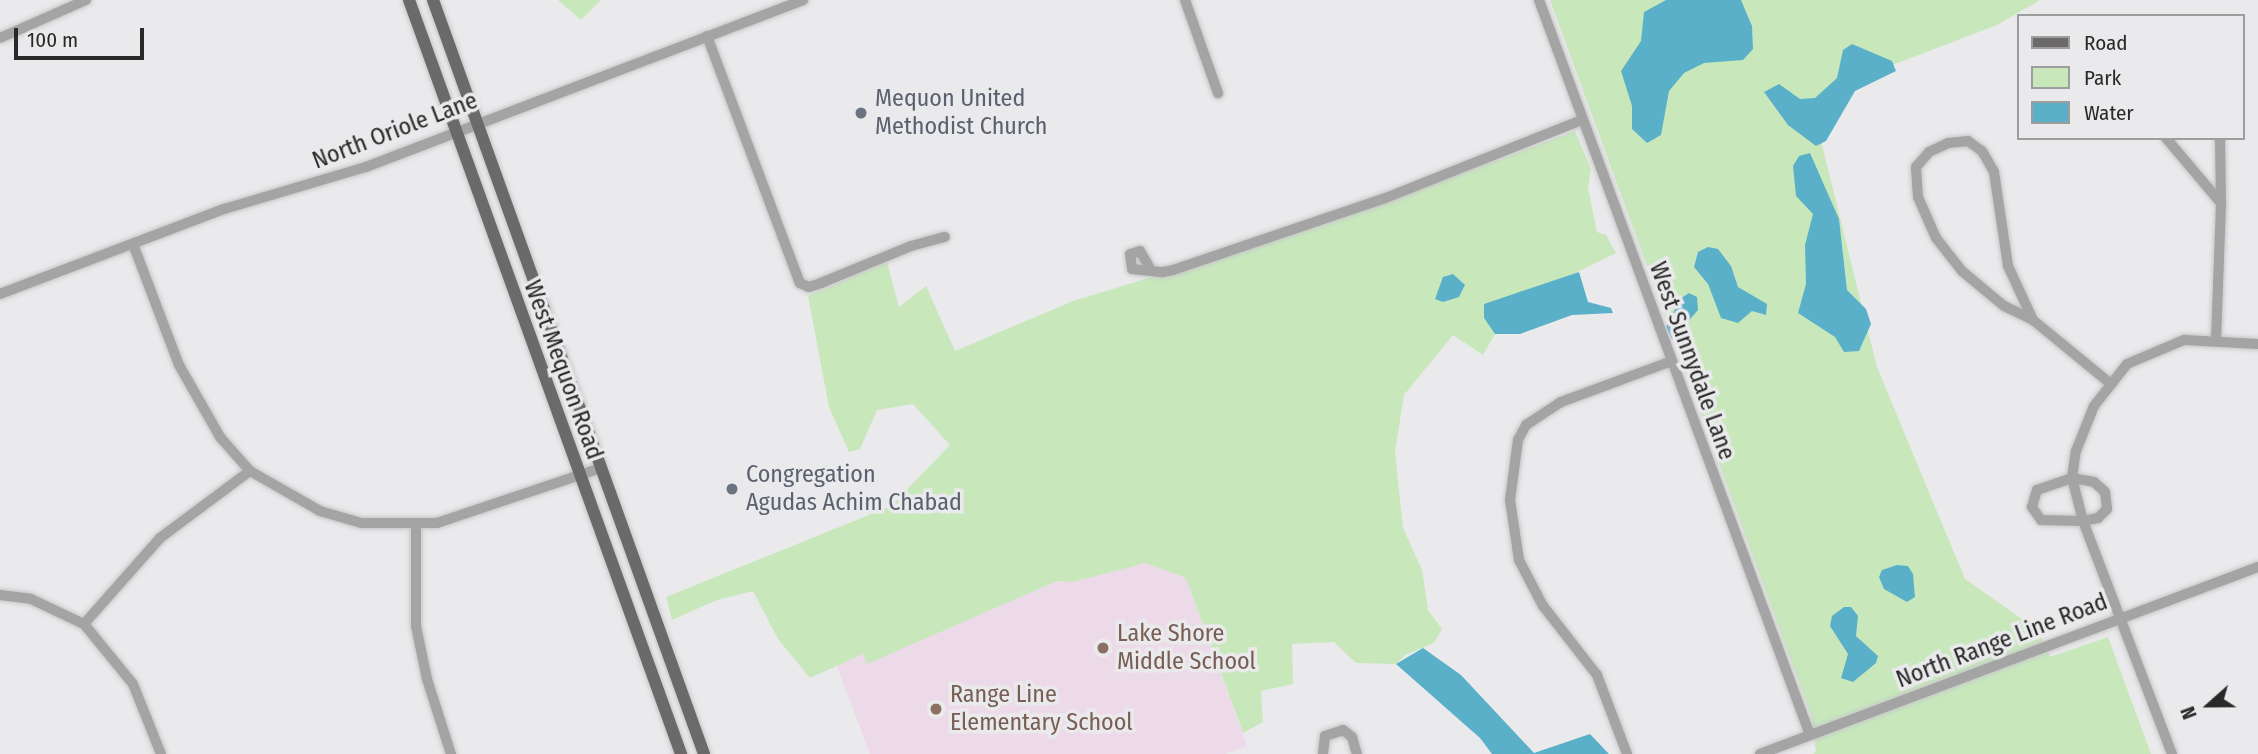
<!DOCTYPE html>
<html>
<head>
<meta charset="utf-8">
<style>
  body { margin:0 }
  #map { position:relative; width:2258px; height:754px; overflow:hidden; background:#eaeaec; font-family:"Fira Sans Condensed",sans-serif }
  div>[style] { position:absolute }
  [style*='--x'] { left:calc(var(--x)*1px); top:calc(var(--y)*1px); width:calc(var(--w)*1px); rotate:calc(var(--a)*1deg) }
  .education>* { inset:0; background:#eddae9 }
  .green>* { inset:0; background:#c8e8bc }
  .water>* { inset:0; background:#5bb0c9 }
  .roads { filter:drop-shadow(0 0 2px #c7c7c9) drop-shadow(0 0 2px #c7c7c9) }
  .minor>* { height:10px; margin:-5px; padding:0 5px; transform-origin:5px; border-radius:5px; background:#a4a4a4 }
  .major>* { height:12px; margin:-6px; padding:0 6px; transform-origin:6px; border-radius:6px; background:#6b6969 }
  .dots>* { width:19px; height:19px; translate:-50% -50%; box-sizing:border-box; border:4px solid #eaeaec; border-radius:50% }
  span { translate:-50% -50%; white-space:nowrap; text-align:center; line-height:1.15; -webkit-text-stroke:7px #eaeaec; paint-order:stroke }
  .worship-label { font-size:24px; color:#5b616d }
  .left { translate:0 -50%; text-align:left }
  .street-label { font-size:24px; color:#29292a }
  .education-label { font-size:24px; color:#785e54 }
  .legend { position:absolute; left:2017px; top:14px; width:228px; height:126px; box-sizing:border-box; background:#eaeaec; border:2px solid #9d9d9e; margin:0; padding:9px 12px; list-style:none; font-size:21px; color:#29292a }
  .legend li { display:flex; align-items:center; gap:14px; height:35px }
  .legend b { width:35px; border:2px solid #9d9d9e }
  .north { position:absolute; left:2174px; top:670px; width:70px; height:70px; -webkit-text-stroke:5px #eaeaec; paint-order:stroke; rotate:249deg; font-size:19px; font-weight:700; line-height:28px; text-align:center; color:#29292a }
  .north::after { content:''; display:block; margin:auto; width:24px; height:32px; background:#29292a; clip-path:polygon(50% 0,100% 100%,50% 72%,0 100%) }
  .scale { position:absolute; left:14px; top:28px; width:130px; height:32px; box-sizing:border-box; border:4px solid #29292a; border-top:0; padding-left:9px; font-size:21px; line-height:24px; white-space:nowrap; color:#29292a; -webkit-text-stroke:5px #eaeaec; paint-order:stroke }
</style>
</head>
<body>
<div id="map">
  <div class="education">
    <div style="clip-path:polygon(1146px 562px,1186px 578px,1247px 746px,1226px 754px,870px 754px,836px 664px,864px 653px,867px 663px,1057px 581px,1072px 582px)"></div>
  </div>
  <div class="green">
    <div style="clip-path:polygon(558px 0,601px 0,581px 20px)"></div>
    <div style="clip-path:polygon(1550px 0,2040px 0,1997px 25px,1861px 77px,1820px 137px,1877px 367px,1965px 579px,2038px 630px,2050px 657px,2108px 637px,2151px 754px,1813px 754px,1816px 752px,1811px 715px)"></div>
    <div style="clip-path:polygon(1575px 131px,1591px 169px,1588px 187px,1597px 232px,1606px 235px,1616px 253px,1484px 318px,1495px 334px,1483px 355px,1453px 335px,1404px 395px,1395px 452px,1403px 528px,1422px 570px,1428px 610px,1442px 629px,1434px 643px,1405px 655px,1396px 664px,1356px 663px,1334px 642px,1292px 644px,1293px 684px,1261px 691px,1263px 722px,1243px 733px,1186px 578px,1146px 563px,1072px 582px,1057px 581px,867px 664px,863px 654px,810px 678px,778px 639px,753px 591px,717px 600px,672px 620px,666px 597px,891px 506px,950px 445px,913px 404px,877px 410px,860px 449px,849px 452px,829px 407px,808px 296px,887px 262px,899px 307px,926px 286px,955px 351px,1073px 301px,1327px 224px)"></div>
  </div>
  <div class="water">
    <div style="clip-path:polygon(1666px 0,1741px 0,1752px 26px,1753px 49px,1743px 60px,1704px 63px,1684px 73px,1669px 91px,1661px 135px,1647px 143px,1632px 129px,1632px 106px,1621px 71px,1641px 41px,1644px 12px)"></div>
    <div style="clip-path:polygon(1852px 44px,1892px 61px,1896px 71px,1855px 91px,1826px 141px,1816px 146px,1788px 125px,1764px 92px,1779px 84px,1800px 99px,1815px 98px,1837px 78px,1843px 50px)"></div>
    <div style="clip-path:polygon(1810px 153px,1839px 219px,1847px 290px,1866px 309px,1871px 324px,1859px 351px,1844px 352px,1835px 337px,1798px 313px,1806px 284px,1805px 245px,1813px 214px,1796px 196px,1793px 166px,1799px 156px)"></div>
    <div style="clip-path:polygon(1708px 247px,1718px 249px,1731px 266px,1738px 287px,1767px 304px,1766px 315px,1752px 311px,1738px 323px,1721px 318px,1708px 284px,1694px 267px,1698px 252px)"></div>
    <div style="clip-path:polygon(1579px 272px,1588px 302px,1611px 308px,1613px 313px,1572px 315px,1520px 334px,1495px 334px,1484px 318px,1484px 304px)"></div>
    <div style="clip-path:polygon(1453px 274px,1465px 285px,1459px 297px,1443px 302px,1435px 299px,1443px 277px)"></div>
    <div style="clip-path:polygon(1689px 293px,1697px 297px,1698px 310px,1672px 340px,1666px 327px,1680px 299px)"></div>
    <div style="clip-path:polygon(1897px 565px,1908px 566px,1913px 574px,1915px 597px,1907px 602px,1884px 589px,1879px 577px,1882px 570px)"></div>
    <div style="clip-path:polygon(1844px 607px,1851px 607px,1858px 616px,1856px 636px,1878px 656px,1876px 663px,1853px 682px,1841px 678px,1848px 654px,1830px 626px,1832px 616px)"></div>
    <div style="clip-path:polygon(1423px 648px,1461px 675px,1534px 753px,1590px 734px,1609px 754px,1492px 754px,1480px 738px,1396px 664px)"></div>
  </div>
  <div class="roads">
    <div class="minor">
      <div style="--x:1185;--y:0;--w:99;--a:70.5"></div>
      <div style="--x:1539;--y:0;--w:783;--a:69.76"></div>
      <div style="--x:707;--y:36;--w:264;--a:69.4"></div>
      <div style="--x:800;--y:283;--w:10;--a:24"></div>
      <div style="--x:809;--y:287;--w:13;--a:-18"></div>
      <div style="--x:821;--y:283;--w:97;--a:-22.3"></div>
      <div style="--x:911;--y:246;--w:35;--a:-15"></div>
      <div style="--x:0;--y:38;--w:94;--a:-23.8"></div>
      <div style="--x:2166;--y:138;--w:85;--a:49.8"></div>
      <div style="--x:2221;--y:203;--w:65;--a:-90.9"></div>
      <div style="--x:1968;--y:141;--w:17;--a:36"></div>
      <div style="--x:1982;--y:151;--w:24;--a:60"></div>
      <div style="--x:1994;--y:172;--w:95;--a:81.5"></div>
      <div style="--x:2008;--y:266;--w:60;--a:65.2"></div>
      <div style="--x:2033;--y:320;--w:32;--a:-154"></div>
      <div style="--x:2004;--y:306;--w:55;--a:-140.2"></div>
      <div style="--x:1962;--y:271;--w:42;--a:-128.2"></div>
      <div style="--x:1936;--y:238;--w:45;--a:-113.7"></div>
      <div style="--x:1918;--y:197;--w:30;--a:-94"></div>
      <div style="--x:1916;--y:167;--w:20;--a:-49"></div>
      <div style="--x:1929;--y:152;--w:21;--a:-25"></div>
      <div style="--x:1948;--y:143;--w:20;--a:-6"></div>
      <div style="--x:133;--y:244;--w:129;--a:69.2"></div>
      <div style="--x:179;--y:365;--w:83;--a:60.3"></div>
      <div style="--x:220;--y:437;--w:45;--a:48.6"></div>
      <div style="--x:250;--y:471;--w:81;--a:29.7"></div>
      <div style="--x:320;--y:511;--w:43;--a:16.3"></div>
      <div style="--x:361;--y:523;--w:76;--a:0"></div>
      <div style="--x:437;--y:523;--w:172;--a:-18.6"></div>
      <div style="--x:1151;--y:270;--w:22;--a:-120"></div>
      <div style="--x:1140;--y:251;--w:10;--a:163"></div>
      <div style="--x:1130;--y:254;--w:15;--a:82"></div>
      <div style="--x:1132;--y:269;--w:31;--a:6"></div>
      <div style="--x:1163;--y:272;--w:10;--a:-11"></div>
      <div style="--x:1173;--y:270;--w:222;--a:-18.7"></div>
      <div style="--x:1383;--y:199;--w:214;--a:-21.7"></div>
      <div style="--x:0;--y:294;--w:240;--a:-20.8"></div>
      <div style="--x:224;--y:209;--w:148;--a:-16.5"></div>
      <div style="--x:366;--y:167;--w:468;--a:-20.9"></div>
      <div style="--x:2033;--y:320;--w:101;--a:39.4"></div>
      <div style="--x:2216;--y:340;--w:137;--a:-87.9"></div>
      <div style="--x:2072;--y:478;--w:22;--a:10"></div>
      <div style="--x:2094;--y:482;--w:15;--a:42"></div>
      <div style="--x:2105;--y:492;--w:17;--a:83"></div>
      <div style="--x:2107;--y:509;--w:13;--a:135"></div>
      <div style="--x:2098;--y:518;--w:15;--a:169"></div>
      <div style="--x:2083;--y:521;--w:42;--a:-178.6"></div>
      <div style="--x:2041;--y:520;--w:16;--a:-125"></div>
      <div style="--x:2032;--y:507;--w:18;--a:-74"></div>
      <div style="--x:2037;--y:490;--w:37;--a:-19"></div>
      <div style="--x:416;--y:526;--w:100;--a:90"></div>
      <div style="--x:416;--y:626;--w:54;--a:78.3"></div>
      <div style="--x:427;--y:679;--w:79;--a:72.3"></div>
      <div style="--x:0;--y:595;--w:31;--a:7"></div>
      <div style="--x:31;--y:599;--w:59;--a:25.3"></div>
      <div style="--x:84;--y:624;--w:77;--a:50.8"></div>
      <div style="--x:133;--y:684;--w:75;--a:68.2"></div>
      <div style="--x:84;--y:624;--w:115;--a:-48.5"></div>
      <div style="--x:160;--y:538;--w:112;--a:-36.7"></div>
      <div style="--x:1323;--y:754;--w:18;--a:-84"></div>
      <div style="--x:1325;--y:736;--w:19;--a:-18"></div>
      <div style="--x:1343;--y:730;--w:11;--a:38"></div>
      <div style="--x:1352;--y:737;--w:18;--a:74"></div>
      <div style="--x:1627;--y:754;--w:85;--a:-110.8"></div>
      <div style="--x:1597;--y:675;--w:88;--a:-128"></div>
      <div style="--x:1543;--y:606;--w:52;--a:-117.6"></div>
      <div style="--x:1519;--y:560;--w:61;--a:-98.5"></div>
      <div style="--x:1510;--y:500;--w:61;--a:-82.4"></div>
      <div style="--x:1518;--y:440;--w:17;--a:-62"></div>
      <div style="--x:1526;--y:425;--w:42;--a:-33.3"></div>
      <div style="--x:1561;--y:402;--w:115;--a:-20.3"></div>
      <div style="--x:1760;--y:754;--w:532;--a:-20.58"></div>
      <div style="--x:2172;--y:754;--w:249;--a:-110.9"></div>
      <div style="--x:2083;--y:521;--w:44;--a:-104.3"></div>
      <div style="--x:2072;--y:478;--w:27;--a:-82"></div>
      <div style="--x:2076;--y:451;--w:48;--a:-68.2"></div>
      <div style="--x:2094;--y:406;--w:53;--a:-51.8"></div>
      <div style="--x:2127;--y:364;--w:62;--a:-22.8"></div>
      <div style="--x:2184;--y:340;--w:74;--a:3.1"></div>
    </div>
    <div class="major">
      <div style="--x:409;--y:0;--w:802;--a:70.16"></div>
      <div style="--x:433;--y:0;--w:801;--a:70.23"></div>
    </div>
  </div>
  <div class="dots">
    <div style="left:861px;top:113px;background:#6b7280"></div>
    <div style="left:732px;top:489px;background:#6b7280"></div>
    <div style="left:1103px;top:648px;background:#8d6e63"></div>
    <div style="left:936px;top:709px;background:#8d6e63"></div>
  </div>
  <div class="worship-label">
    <span class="left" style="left:875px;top:113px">Mequon United<br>Methodist Church</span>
    <span class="left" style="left:746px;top:489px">Congregation<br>Agudas Achim Chabad</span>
  </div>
  <div class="street-label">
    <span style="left:395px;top:131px;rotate:-21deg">North Oriole Lane</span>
    <span style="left:1692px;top:361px;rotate:70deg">West Sunnydale Lane</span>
    <span style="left:563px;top:370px;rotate:70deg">West Mequon Road</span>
    <span style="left:2002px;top:641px;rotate:-21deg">North Range Line Road</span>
  </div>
  <div class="education-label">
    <span class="left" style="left:1117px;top:648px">Lake Shore<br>Middle School</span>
    <span class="left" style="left:950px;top:709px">Range Line<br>Elementary School</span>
  </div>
  <ul class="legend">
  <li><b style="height:9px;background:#6b6969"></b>Road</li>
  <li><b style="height:19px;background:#c8e8bc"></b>Park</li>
  <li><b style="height:19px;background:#5bb0c9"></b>Water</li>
  </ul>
  <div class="north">N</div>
  <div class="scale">100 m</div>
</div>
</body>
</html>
